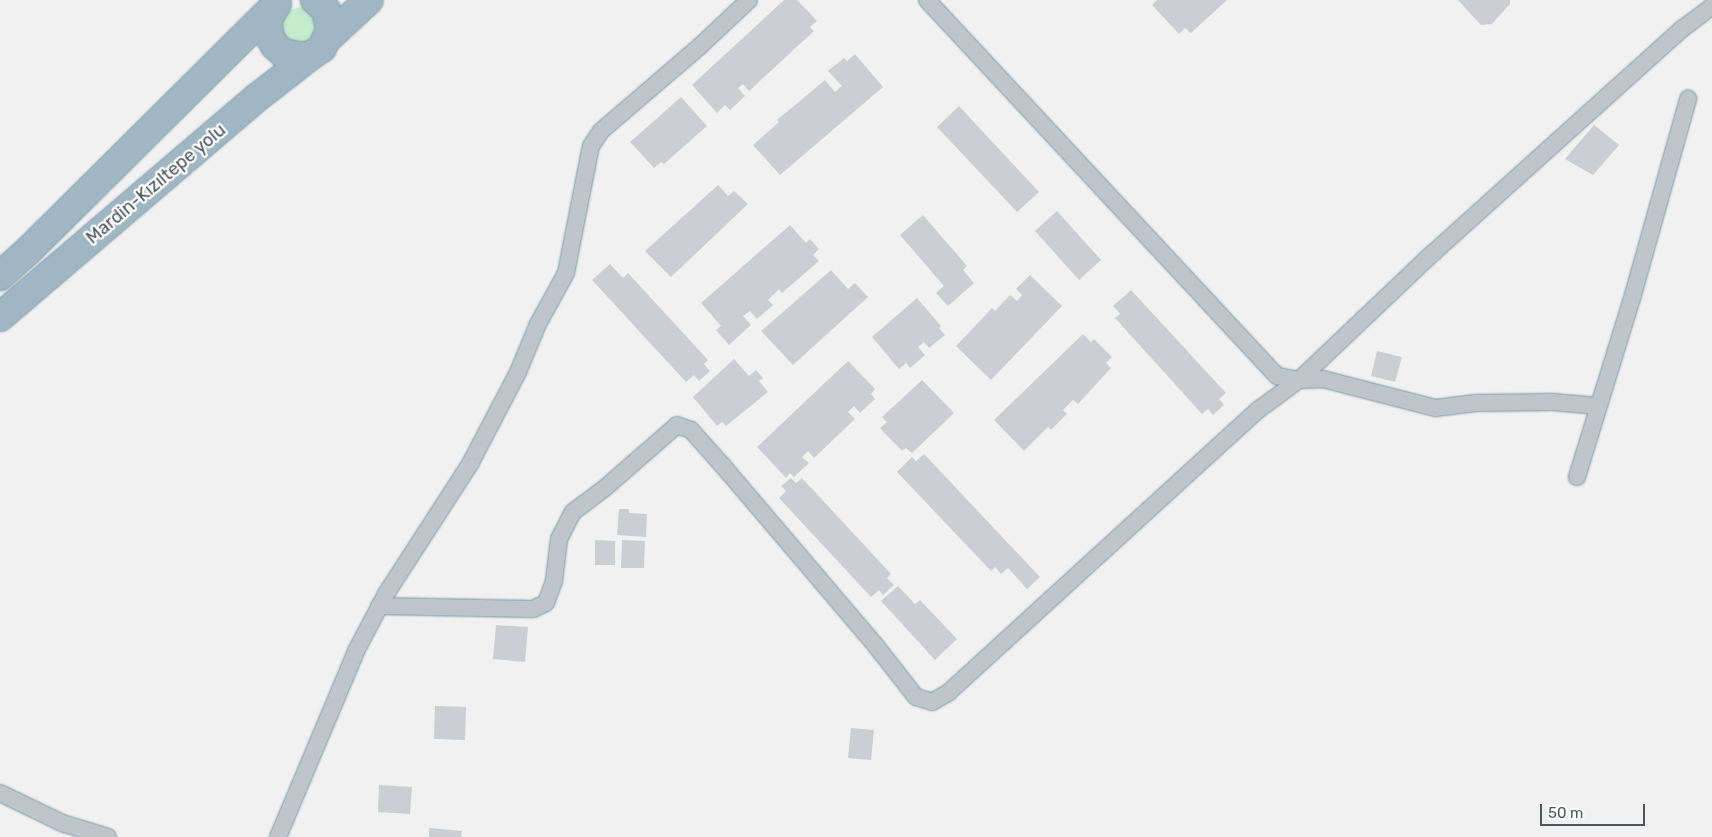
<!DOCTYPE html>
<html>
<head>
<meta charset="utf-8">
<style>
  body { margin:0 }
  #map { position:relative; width:1712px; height:837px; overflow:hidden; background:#f2f1f1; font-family:Rubik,sans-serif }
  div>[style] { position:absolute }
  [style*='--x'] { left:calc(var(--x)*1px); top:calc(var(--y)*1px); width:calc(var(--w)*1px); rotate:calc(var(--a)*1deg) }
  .green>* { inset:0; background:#c4ebcd }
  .building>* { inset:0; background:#cbced2 }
  .roads { filter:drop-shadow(0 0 1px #7995a5) drop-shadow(0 0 1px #7995a5) }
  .minor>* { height:16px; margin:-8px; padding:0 8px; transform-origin:8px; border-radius:8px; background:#bec6cb }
  .trunk>* { height:28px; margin:-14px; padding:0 14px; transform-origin:14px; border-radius:14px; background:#a0b6c2 }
  span { translate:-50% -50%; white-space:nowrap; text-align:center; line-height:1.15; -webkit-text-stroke:4.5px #fff; paint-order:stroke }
  .street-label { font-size:18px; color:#4a565c }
  .scale { position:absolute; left:1540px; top:804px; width:105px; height:22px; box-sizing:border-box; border:2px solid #4a565c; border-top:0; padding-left:6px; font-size:15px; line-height:18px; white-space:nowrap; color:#4a565c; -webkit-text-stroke:4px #fff; paint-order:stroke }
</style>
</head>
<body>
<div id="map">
  <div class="green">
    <div style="clip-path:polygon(301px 7px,308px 8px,320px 24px,307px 46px,284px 39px,281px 20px,289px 10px)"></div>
  </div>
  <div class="building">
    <div style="clip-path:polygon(784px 0,797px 0,817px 21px,810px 27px,814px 31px,749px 91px,743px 84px,738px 88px,745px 96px,730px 110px,725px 105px,717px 113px,692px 85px)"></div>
    <div style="clip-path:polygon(1157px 0,1227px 0,1191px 33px,1185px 28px,1179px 34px,1152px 5px)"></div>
    <div style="clip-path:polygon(1458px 0,1510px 0,1510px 4px,1492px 24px,1481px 25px)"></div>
    <div style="clip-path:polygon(855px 54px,883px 87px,780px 175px,753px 145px,779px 122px,777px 120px,825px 80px,835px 92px,842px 86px,828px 71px,844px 58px,847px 61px)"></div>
    <div style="clip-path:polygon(681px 97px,707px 126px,664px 164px,661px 162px,654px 168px,630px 142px)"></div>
    <div style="clip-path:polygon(959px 106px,1039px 192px,1017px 212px,937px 127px)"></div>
    <div style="clip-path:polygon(1594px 125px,1619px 145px,1593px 175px,1565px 159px)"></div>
    <div style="clip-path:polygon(718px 185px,728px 196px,734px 191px,748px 204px,671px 277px,645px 251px)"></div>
    <div style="clip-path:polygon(1057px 211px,1101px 260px,1079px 280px,1035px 231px)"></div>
    <div style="clip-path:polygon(923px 215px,967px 266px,963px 270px,974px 283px,948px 306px,936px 293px,944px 286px,900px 235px)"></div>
    <div style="clip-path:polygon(790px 225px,806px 243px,810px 239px,819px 249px,813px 255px,819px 261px,782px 293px,779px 289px,768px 300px,773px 305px,757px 319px,750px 311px,743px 316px,751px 325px,729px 345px,716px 330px,721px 326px,701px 303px)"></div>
    <div style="clip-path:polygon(610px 264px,623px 278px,628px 273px,708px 360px,704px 364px,710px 371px,699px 381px,694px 375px,686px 382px,592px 280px)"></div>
    <div style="clip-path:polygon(831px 270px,848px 289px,855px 283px,868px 297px,793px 365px,761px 331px)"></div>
    <div style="clip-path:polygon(1030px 275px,1062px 306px,991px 380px,956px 346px,992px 308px,995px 311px,1010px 295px,1017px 301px,1022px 295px,1016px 289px)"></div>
    <div style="clip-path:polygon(1131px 290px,1226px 393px,1219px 399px,1224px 405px,1213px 415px,1208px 409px,1202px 414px,1115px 318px,1120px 314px,1113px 306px)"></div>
    <div style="clip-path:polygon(917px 298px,941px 326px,939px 328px,945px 335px,929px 348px,924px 342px,918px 347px,925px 355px,910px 368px,906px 363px,899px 369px,872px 337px)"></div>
    <div style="clip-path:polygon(1083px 334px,1091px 342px,1094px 339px,1112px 357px,1106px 363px,1111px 368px,1078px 404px,1073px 400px,1063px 410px,1067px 414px,1051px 430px,1048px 427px,1024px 451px,994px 420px)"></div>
    <div style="clip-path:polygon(1377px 351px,1402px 357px,1395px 382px,1371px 376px)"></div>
    <div style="clip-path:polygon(734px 359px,749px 376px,756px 370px,763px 378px,759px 381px,768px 392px,726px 426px,722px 422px,717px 426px,693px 397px)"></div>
    <div style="clip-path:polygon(848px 361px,875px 389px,871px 394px,875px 399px,860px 413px,854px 406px,848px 412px,855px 419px,814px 458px,808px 451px,802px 457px,809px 463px,794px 477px,790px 473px,786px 478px,757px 447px)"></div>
    <div style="clip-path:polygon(922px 380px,954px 413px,912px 453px,906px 448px,902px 451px,880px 428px,887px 422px,882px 417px)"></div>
    <div style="clip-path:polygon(924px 454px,1040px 577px,1027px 589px,1008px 568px,1001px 574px,995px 567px,991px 571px,897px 472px,912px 457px,916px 461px)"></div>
    <div style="clip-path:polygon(791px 478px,796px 483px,802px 478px,891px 574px,887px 578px,894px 585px,883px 595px,879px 590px,871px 597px,779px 498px,786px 491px,781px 486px)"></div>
    <div style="clip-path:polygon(619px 509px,629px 509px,629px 513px,647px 514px,646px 537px,617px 535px)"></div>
    <div style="clip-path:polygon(595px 540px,615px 541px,615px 565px,595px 565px)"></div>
    <div style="clip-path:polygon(622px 540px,645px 541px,644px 568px,621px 568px)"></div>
    <div style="clip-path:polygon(898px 586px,915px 604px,920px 600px,957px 639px,935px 660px,881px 601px)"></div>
    <div style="clip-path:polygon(496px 625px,528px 627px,525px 662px,493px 659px)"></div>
    <div style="clip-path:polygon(435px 706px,466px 707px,465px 740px,434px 739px)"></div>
    <div style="clip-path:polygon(851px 728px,874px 730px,871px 760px,848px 758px)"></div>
    <div style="clip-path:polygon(379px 785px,412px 787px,410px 814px,378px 812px)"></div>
    <div style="clip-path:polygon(429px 828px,462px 831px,461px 837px,429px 837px)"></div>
  </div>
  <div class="roads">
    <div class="minor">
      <div style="--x:927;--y:0;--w:514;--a:47.05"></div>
      <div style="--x:1277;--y:376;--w:22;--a:10"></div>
      <div style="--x:1299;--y:380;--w:24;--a:-2"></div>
      <div style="--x:1323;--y:379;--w:116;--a:14.5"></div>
      <div style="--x:1435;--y:408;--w:41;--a:-7"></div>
      <div style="--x:1476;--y:403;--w:77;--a:-0.7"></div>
      <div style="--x:1553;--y:402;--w:45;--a:5.1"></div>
      <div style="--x:1577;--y:477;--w:190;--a:-72.9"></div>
      <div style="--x:1633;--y:295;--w:204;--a:-74.3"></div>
      <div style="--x:379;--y:606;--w:154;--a:1.1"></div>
      <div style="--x:533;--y:609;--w:14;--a:-25"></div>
      <div style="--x:546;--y:603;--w:23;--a:-70"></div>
      <div style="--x:554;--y:581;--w:42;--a:-83.2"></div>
      <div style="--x:559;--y:539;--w:30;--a:-63"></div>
      <div style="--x:573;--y:512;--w:41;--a:-37.1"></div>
      <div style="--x:606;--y:487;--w:94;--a:-41.1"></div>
      <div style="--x:677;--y:425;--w:15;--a:20"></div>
      <div style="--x:691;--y:430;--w:48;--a:48.4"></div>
      <div style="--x:723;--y:466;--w:236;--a:49.6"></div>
      <div style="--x:876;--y:646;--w:65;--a:51.9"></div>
      <div style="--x:916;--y:697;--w:17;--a:17"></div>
      <div style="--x:932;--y:702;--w:20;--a:-30"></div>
      <div style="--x:949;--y:692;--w:418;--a:-42.4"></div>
      <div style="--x:1258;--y:410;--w:51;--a:-36.2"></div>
      <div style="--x:1299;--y:380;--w:185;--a:-43.5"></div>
      <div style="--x:1433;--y:253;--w:335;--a:-42"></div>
      <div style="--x:1682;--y:29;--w:38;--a:-37"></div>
      <div style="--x:0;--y:793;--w:69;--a:25.8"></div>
      <div style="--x:62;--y:823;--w:48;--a:16.9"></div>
      <div style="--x:278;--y:837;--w:202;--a:-67.2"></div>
      <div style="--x:356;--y:651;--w:64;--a:-62.2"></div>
      <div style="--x:386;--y:594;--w:155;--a:-57.1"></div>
      <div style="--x:470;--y:464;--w:104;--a:-62.4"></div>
      <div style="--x:518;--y:372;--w:52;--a:-67.4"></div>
      <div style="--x:538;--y:324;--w:58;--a:-61.2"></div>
      <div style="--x:566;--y:273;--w:129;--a:-78.9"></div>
      <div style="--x:591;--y:146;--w:18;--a:-56"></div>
      <div style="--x:601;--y:131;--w:130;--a:-40.6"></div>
      <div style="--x:700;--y:46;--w:67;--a:-43.2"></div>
    </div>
    <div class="trunk">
      <div style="--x:277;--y:4;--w:15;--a:122"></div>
      <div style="--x:269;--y:17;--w:10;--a:96"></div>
      <div style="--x:268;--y:27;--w:10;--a:79"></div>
      <div style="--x:270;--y:37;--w:10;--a:61"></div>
      <div style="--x:275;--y:46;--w:11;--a:41"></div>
      <div style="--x:283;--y:53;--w:20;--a:11"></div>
      <div style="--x:303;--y:57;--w:10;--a:-17"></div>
      <div style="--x:313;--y:54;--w:11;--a:-34"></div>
      <div style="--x:322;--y:48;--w:20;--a:-66"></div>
      <div style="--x:330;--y:30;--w:20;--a:-101"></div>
      <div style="--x:326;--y:10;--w:15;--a:-138"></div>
      <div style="--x:327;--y:39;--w:57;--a:-42.9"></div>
      <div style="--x:0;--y:276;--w:36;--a:-42"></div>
      <div style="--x:27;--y:252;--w:348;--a:-44.8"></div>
      <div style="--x:0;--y:317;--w:340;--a:-40.5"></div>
      <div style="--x:259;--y:96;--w:68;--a:-37.9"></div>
    </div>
  </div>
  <div class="street-label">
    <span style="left:156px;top:184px;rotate:-40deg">Mardin-Kızıltepe yolu</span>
  </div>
  <div class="scale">50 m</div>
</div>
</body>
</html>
